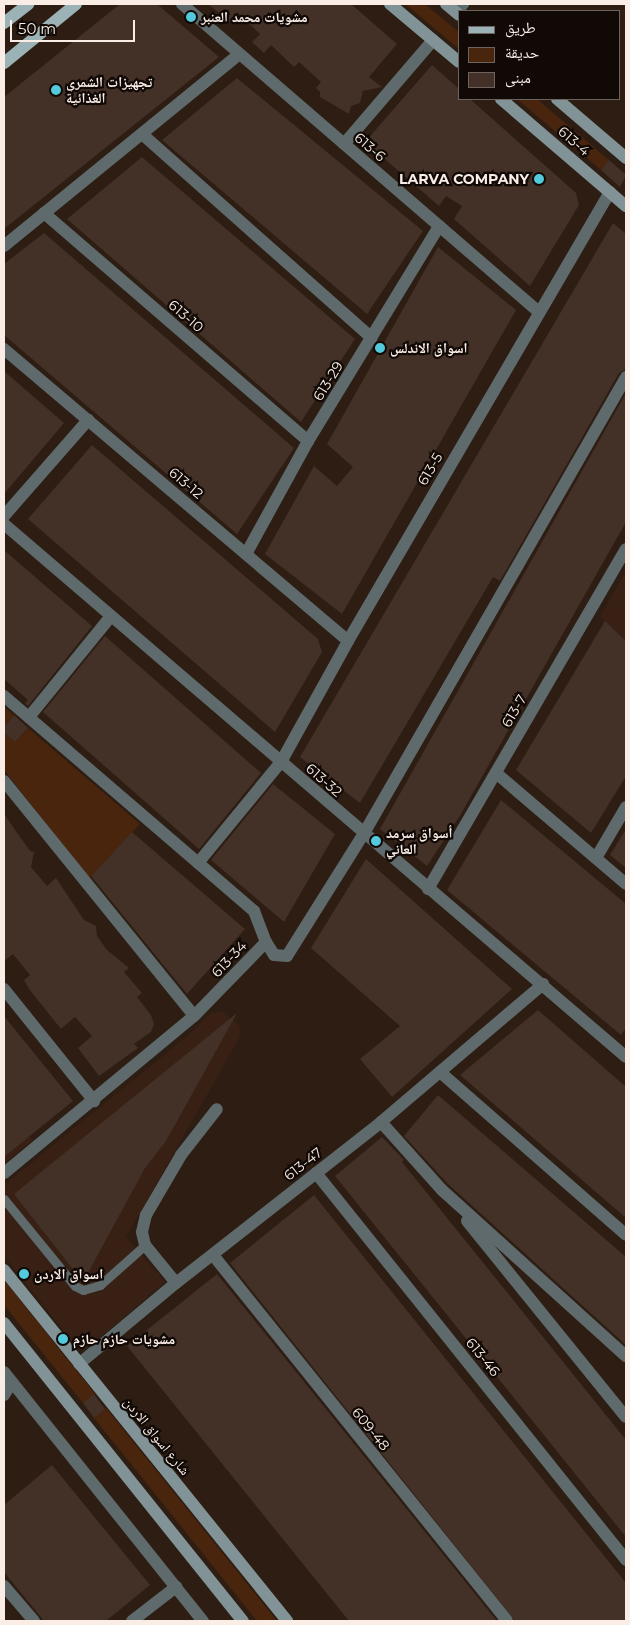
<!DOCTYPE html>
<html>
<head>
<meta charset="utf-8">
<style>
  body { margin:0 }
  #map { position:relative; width:630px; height:1625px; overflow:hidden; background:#2d1d13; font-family:Montserrat,"Noto Naskh Arabic",sans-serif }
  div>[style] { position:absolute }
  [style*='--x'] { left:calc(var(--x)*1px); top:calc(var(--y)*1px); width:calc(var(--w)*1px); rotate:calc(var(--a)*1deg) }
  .built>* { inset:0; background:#382114 }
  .green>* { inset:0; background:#4a250d }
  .building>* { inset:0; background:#433026 }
  .lane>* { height:9px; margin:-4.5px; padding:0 4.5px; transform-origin:4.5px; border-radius:4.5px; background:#5e6a6b }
  .street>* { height:12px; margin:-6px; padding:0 6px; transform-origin:6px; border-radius:6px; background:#5e6a6b }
  .secondary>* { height:12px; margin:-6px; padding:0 6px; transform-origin:6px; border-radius:6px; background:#819396 }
  .primary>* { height:12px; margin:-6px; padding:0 6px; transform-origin:6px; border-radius:6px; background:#9bb3b7 }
  .dots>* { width:14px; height:14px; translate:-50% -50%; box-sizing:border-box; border:2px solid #100905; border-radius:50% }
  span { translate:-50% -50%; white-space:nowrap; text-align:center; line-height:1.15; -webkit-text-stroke:4.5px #100905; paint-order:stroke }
  .poi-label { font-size:14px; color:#f9ede6; font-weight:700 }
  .left { translate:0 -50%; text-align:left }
  .right { translate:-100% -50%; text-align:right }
  .street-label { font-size:14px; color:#f9ede6 }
  .frame { position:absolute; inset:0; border:5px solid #f9ede6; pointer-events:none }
  .legend { position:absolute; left:458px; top:10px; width:162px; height:90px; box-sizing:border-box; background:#100905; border:1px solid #6d645f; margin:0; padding:6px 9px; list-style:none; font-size:15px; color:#f9ede6 }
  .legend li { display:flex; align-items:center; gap:10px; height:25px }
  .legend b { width:25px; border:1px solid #6d645f }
  .scale { position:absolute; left:10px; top:20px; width:125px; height:22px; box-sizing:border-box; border:2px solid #f9ede6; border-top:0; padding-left:6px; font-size:15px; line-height:18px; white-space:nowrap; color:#f9ede6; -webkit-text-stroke:4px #100905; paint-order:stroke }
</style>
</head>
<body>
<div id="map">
  <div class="built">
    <div style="clip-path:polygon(626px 570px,626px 641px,600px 617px)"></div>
    <div style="clip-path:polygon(222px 1011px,239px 1025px,241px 1035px,126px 1237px,165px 1282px,87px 1349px,78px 1349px,4px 1256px,4px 1185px,185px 1038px,211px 1013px)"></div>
    <div style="clip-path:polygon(4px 1104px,33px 1140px,4px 1163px)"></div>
  </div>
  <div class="green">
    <div style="clip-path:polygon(405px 4px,425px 4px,459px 32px,459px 49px)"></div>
    <div style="clip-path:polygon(517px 99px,537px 99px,609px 160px,601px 170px)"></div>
    <div style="clip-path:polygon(4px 707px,14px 715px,4px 727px)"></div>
    <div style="clip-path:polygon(28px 728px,140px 824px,89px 878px,4px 770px,4px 733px,15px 742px)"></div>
    <div style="clip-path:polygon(4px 1280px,95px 1394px,83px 1403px,4px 1305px)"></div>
    <div style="clip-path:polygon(106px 1408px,277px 1621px,257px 1621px,94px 1418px)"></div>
  </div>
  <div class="building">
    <div style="clip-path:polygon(120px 4px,157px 4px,219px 57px,4px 229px,4px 97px)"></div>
    <div style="clip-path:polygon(208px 4px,351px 4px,397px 44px,369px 77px,382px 87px,363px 91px,360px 103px,351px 106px,349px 114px,320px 97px,320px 92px,316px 88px,321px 82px,299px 62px,294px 67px,271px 45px,264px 53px,252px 42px,260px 34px,239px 14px,231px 23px)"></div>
    <div style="clip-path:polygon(432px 65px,459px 89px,459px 99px,470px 99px,576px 193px,579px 205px,530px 286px,454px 219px,462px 206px,446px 196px,439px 206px,365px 142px)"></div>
    <div style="clip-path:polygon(237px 78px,423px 231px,367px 314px,162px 140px)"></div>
    <div style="clip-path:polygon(142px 157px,355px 339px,301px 422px,67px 219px)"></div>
    <div style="clip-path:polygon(609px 160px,626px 175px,620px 187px,601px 170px)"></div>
    <div style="clip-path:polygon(613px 223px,626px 234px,626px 369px,619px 373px,500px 581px,493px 577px,360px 803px,300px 757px)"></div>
    <div style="clip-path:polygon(44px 233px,294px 448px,237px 534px,4px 335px,4px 264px)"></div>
    <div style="clip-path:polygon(438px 247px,516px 310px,342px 614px,265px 554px,314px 466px,337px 486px,353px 467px,327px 444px)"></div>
    <div style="clip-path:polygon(4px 371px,64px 423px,4px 494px)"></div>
    <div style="clip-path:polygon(626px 393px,626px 522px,461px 814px,427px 866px,380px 829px)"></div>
    <div style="clip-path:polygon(92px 445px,318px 639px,322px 652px,275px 732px,28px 519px)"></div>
    <div style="clip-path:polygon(4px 550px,92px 626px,28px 706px,25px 703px,28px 700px,4px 679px)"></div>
    <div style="clip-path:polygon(605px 621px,626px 641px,626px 776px,591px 833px,516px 770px)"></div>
    <div style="clip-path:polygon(105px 636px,261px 773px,199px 849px,43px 712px)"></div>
    <div style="clip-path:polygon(14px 715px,28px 728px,15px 742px,4px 733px,4px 727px)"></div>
    <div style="clip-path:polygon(273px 784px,335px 834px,284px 922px,211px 860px)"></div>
    <div style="clip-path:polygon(501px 800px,626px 904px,626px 1028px,621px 1035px,447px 890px)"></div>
    <div style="clip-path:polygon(4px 814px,30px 851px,34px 852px,31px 867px,47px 886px,56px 878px,84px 920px,96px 926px,97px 936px,107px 950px,129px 968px,124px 972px,142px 993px,137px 997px,151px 1015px,154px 1024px,151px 1032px,134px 1044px,138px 1048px,99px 1076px,78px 1048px,92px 1036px,75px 1017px,61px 1029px,29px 989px,24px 980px,30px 975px,13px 954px,4px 961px)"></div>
    <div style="clip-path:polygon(626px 829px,626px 868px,610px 855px)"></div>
    <div style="clip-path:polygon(132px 832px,245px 929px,187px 994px,91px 876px)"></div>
    <div style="clip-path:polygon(366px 859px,512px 989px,392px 1097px,360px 1059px,400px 1026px,311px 948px)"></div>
    <div style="clip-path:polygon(538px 1010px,626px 1087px,626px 1218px,460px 1075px)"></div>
    <div style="clip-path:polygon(237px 1013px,166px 1141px,145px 1168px,83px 1282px,14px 1194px)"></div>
    <div style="clip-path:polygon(4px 1016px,73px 1101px,4px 1157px)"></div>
    <div style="clip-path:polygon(438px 1095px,626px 1257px,626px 1345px,448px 1184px,404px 1136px)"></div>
    <div style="clip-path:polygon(382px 1137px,404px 1160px,402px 1162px,626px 1440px,626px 1537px,335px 1176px)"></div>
    <div style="clip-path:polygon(314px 1195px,626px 1583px,626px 1621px,515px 1621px,230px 1263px)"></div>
    <div style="clip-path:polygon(217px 1274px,497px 1621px,349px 1621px,127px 1346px)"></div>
    <div style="clip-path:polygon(94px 1394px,105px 1409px,94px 1418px,83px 1403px)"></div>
    <div style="clip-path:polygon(52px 1465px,150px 1585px,106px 1621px,44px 1621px,4px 1572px,4px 1505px)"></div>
  </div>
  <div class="lane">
    <div style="--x:4;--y:1199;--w:112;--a:50.8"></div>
    <div style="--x:75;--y:1286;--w:9;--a:27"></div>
    <div style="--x:83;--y:1290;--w:18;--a:-16"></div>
    <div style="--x:100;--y:1285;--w:60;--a:-41.6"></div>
  </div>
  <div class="street">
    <div style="--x:182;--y:4;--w:472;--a:40.8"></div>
    <div style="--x:456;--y:12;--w:11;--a:-49"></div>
    <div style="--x:142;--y:134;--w:307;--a:41.6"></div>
    <div style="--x:344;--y:144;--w:137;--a:-49.4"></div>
    <div style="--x:44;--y:213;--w:349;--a:40.8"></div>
    <div style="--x:4;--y:246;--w:303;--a:-39.2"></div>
    <div style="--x:4;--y:349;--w:451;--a:40.3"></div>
    <div style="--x:4;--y:516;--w:128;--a:-48.8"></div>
    <div style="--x:4;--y:524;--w:819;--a:40.59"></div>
    <div style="--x:246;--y:554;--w:129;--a:-61.2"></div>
    <div style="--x:308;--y:441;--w:252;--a:-58.6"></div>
    <div style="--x:4;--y:696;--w:330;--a:40.7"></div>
    <div style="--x:254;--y:911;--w:33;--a:69"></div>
    <div style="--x:266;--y:942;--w:103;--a:134.2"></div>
    <div style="--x:194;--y:1016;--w:246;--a:140.4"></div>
    <div style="--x:29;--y:717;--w:130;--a:-50.9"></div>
    <div style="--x:496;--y:773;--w:171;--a:40.5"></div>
    <div style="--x:4;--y:781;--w:302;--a:51"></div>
    <div style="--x:596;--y:858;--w:59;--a:-59.5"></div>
    <div style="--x:198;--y:863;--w:131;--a:-50.6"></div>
    <div style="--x:281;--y:762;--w:138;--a:-61"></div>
    <div style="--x:348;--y:641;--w:520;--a:-59.74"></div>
    <div style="--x:428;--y:889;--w:393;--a:-59.8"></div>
    <div style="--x:266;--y:942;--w:15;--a:58"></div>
    <div style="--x:274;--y:955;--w:13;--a:4"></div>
    <div style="--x:287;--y:956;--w:143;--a:-57.9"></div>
    <div style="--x:363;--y:835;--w:528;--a:-60.13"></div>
    <div style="--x:4;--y:989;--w:144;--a:51.2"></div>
    <div style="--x:440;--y:1072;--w:247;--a:41.2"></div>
    <div style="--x:381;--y:1122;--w:91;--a:48.1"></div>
    <div style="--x:442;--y:1190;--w:248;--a:42.1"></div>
    <div style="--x:316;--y:1173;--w:496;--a:51.3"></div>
    <div style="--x:467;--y:1221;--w:252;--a:51"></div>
    <div style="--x:213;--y:1255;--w:469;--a:51.2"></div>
    <div style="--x:176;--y:1283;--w:49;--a:-129.2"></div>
    <div style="--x:145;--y:1245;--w:13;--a:-103"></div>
    <div style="--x:142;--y:1232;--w:17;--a:-77"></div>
    <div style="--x:146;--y:1215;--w:69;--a:-59.7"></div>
    <div style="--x:181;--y:1155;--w:58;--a:-52"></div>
    <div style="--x:79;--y:1364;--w:126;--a:-39.9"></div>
    <div style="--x:176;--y:1283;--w:261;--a:-38.1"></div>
    <div style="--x:381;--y:1122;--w:213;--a:-40.4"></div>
    <div style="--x:4;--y:1372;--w:319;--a:51.4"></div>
    <div style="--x:4;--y:1395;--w:15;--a:-58"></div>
    <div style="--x:4;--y:1586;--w:46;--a:49.4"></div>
    <div style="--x:132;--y:1621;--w:56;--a:-37.7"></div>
  </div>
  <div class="secondary">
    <div style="--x:390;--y:4;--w:90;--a:40"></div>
    <div style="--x:446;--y:4;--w:17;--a:40"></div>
    <div style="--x:501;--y:99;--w:165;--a:40.6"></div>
    <div style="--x:557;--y:99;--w:91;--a:40.5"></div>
    <div style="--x:4;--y:1270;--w:451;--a:51.1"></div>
    <div style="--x:4;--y:1323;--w:382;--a:51.3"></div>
  </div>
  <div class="primary">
    <div style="--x:4;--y:23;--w:31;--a:-38"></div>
    <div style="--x:4;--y:63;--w:93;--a:-39.3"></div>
  </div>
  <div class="dots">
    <div style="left:191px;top:17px;background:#53cadc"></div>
    <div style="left:56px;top:90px;background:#53cadc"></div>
    <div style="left:539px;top:179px;background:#53cadc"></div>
    <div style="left:380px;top:348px;background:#53cadc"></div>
    <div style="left:376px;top:841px;background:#53cadc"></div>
    <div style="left:24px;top:1274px;background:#53cadc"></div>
    <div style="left:63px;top:1339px;background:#53cadc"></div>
  </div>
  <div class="poi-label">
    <span class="left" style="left:201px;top:17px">مشويات محمد العنبر</span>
    <span class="left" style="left:66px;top:90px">تجهيزات الشمري<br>الغذائية</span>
    <span class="right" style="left:529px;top:179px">LARVA COMPANY</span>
    <span class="left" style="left:390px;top:348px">اسواق الاندلس</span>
    <span class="left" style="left:386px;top:841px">أسواق سرمد<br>العاني</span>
    <span class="left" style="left:34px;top:1274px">اسواق الاردن</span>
    <span class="left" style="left:73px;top:1339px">مشويات حازم حازم</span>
  </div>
  <div class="street-label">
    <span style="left:574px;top:141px;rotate:41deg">613-4</span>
    <span style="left:370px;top:147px;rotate:41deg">613-6</span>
    <span style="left:186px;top:316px;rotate:41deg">613-10</span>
    <span style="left:328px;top:381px;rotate:-58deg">613-29</span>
    <span style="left:430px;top:469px;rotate:-60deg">613-5</span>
    <span style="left:186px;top:483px;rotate:40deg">613-12</span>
    <span style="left:514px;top:711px;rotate:-60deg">613-7</span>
    <span style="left:324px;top:780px;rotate:41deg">613-32</span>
    <span style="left:229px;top:959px;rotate:-46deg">613-34</span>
    <span style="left:303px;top:1164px;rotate:-38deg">613-47</span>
    <span style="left:483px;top:1357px;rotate:51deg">613-46</span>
    <span style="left:371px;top:1429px;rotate:51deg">609-48</span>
    <span style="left:157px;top:1436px;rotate:51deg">شارع اسواق الاردن</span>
  </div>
  <div class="frame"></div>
  <ul class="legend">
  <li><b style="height:6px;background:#9bb3b7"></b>طريق</li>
  <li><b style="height:14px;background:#4a250d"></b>حديقة</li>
  <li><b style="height:14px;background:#433026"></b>مبنى</li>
  </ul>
  <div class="scale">50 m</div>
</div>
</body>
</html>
